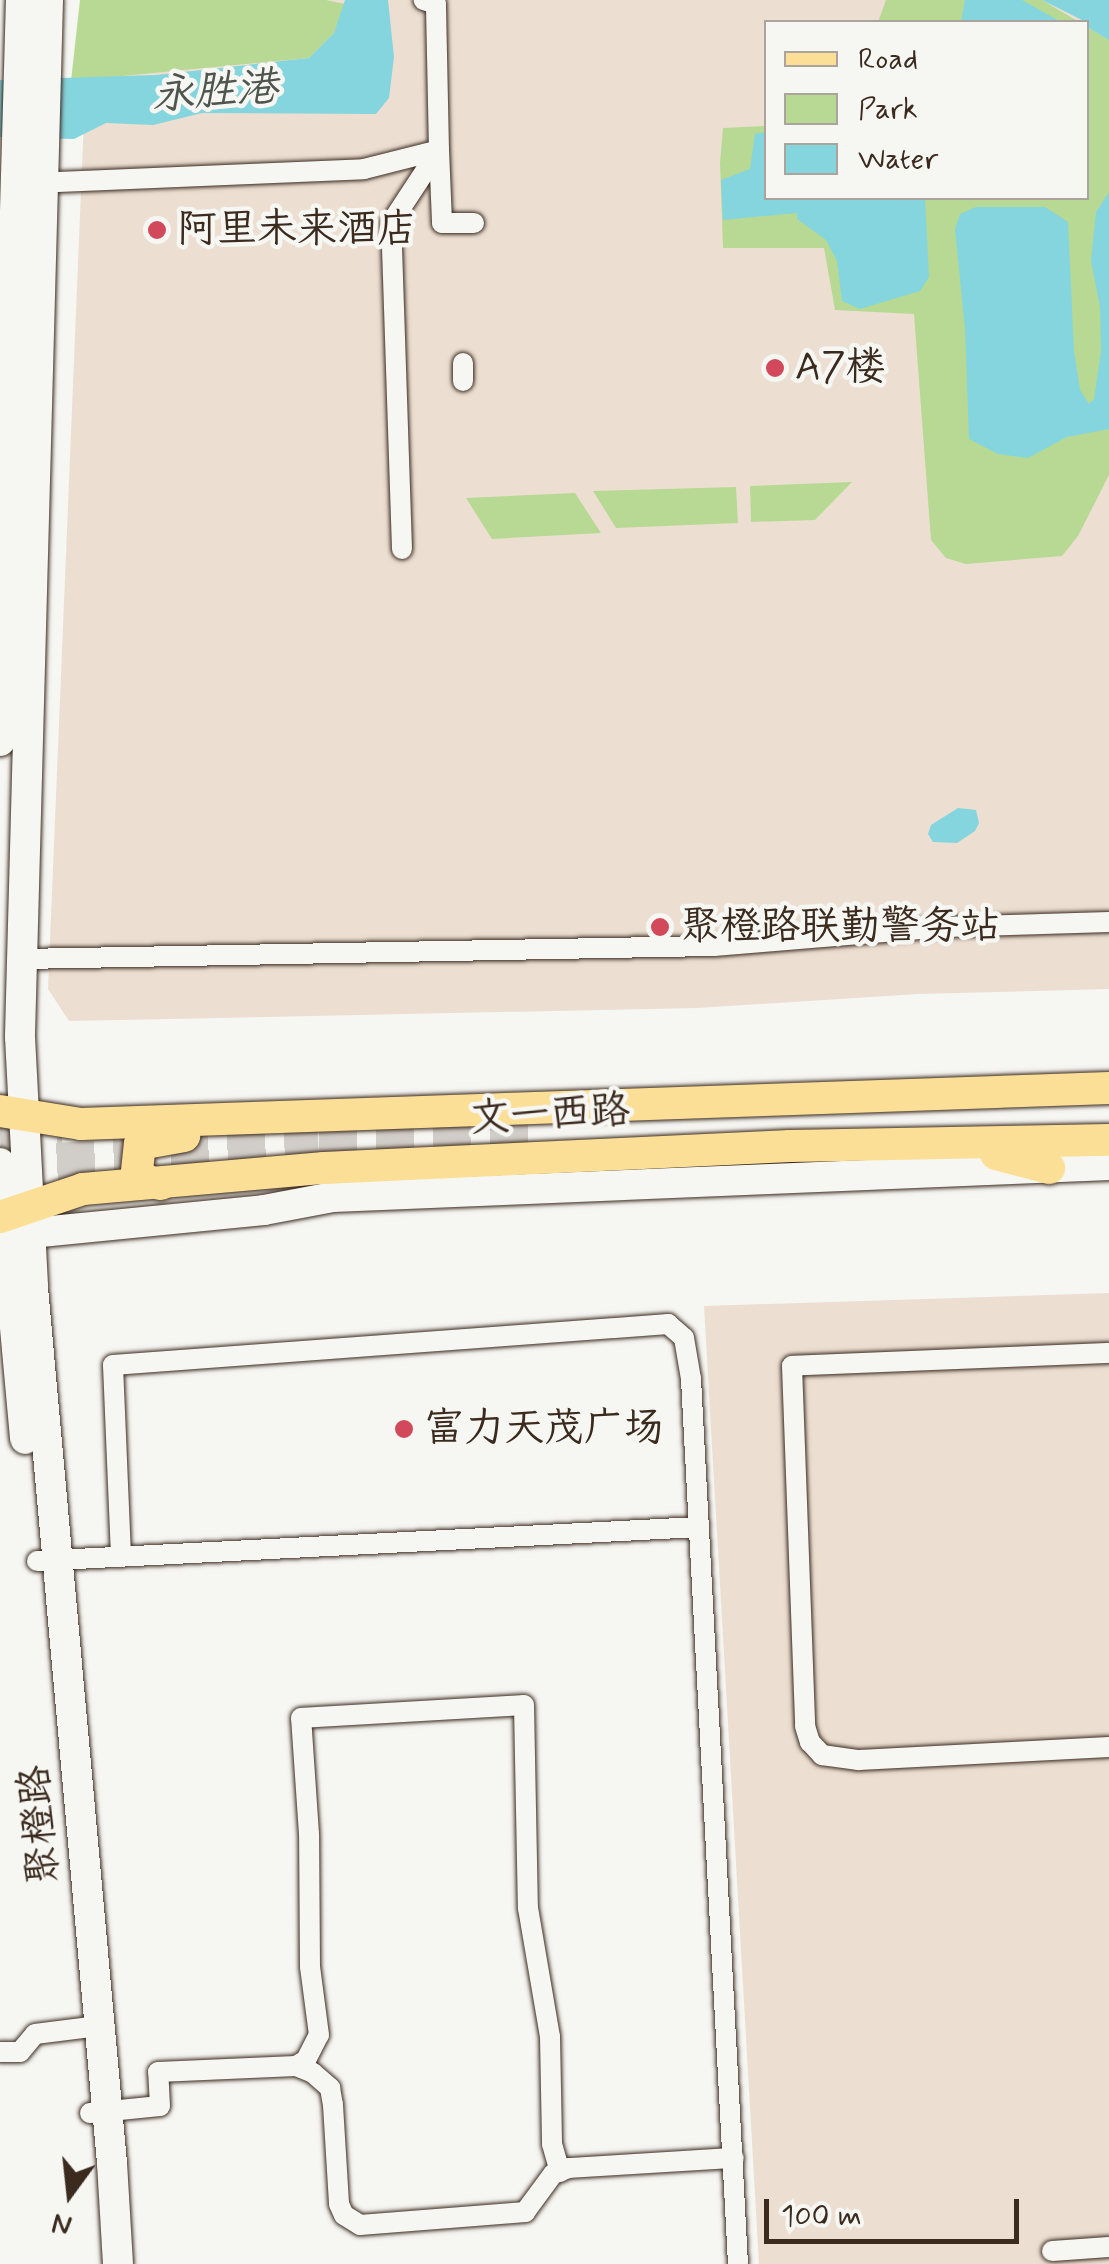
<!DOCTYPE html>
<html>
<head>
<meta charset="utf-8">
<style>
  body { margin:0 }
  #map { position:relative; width:1109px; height:2264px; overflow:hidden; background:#f6f6f2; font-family:Mynerve,"LXGW WenKai TC",sans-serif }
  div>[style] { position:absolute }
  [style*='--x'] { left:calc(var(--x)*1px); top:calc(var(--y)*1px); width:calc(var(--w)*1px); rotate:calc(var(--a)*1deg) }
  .built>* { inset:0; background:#ecdfd2 }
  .green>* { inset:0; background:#b7d993 }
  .water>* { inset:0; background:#84d5dd }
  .highway-tunnel>* { height:38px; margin-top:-19px; transform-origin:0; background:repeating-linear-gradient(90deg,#d1cdc8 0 38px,transparent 0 57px) }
  .roads { filter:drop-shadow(0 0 2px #3b2a1e) drop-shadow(0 0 2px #3b2a1e) }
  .street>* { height:20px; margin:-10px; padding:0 10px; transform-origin:10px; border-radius:10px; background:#f6f6f2 }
  .secondary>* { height:30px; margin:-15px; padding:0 15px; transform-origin:15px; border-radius:15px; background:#f6f6f2 }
  .primary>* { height:32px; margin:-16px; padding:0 16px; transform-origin:16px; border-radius:16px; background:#fbdf96 }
  .dots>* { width:28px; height:28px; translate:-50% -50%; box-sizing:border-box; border:5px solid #f6f6f2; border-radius:50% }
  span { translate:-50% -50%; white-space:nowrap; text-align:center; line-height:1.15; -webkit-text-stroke:9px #f6f6f2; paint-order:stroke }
  .poi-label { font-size:40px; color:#3b2a1e }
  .left { translate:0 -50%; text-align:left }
  .street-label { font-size:40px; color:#3b2a1e }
  .water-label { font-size:42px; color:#4d554e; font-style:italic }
  .legend { position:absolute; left:764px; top:20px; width:325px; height:180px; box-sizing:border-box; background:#f6f6f2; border:2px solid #aba49d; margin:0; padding:12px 18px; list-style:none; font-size:30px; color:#3b2a1e }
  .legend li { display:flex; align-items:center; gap:20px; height:50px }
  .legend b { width:50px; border:2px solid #aba49d }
  .north { position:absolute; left:20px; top:2144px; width:100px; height:100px; -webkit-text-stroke:8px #f6f6f2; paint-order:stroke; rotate:195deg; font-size:28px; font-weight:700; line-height:40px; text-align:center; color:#3b2a1e }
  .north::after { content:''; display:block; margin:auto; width:35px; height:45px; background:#3b2a1e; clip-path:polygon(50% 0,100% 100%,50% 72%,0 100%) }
  .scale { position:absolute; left:764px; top:2199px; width:255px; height:45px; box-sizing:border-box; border:5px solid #3b2a1e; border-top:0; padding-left:12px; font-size:30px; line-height:35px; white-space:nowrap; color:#3b2a1e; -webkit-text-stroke:8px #f6f6f2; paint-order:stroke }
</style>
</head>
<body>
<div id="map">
  <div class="built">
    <div style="clip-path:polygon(evenodd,93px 0,1109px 0,1109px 989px,918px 994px,697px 1008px,69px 1021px,48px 989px,87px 46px,93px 0,766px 22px,1086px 22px,1086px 198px,766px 198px,766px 22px)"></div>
    <div style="clip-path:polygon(1109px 1293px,1109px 2264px,759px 2264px,704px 1306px)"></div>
  </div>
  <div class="green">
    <div style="clip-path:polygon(80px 0,326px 0,345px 4px,334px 33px,309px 58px,71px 81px)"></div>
    <div style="clip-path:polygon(886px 0,1042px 0,1079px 22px,878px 22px)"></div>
    <div style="clip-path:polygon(1087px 27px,1109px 40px,1109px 475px,1078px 536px,1062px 556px,966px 564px,946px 558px,931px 540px,914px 314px,835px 310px,824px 248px,723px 248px,720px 163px,723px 128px,766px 126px,766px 198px,1086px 198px)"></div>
    <div style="clip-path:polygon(852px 482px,815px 520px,751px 522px,750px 486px)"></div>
    <div style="clip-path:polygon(736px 487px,738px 523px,616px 528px,593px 491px)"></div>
    <div style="clip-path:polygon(575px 493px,601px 533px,492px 539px,466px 498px)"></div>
  </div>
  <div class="water">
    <div style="clip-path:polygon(345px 0,388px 0,394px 57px,389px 98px,376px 114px,202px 113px,153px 125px,106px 123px,74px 139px,0 137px,0 80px,156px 75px,309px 58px,334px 33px)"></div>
    <div style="clip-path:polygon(965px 0,1022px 0,1061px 22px,961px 22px)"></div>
    <div style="clip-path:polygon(1042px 0,1109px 0,1109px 40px,1087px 27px,1086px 22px)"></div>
    <div style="clip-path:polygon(766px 132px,766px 198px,925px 198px,929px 277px,920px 291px,860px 309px,842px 301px,837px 261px,826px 240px,797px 219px,797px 213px,723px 220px,721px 180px,750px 169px,755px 134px)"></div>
    <div style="clip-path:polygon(1109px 192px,1109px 429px,1067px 437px,1028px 458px,998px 454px,969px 439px,965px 329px,955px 229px,960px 214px,976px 207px,1045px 207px,1068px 222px,1074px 351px,1080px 390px,1089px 404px,1094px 399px,1101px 351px,1100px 307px,1091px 261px,1096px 212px)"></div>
    <div style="clip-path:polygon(958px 808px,976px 810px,979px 823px,975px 831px,957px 843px,933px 842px,928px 834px,931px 825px)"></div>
  </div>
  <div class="highway-tunnel">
    <div style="--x:0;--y:1135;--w:62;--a:-1.8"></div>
    <div style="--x:0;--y:1165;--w:319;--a:-3.1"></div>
    <div style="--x:319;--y:1148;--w:218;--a:-1.3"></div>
  </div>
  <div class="roads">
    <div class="street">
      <div style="--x:34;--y:183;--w:330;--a:-2.4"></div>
      <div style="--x:364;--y:169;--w:77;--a:-14.2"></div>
      <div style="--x:439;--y:150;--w:73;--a:87.6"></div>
      <div style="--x:442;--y:223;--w:32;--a:0"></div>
      <div style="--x:463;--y:363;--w:18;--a:90"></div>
      <div style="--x:402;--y:549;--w:326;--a:-91.9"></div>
      <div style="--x:391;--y:223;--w:87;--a:-56.7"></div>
      <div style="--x:439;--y:150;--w:146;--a:-91.2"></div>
      <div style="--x:436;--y:4;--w:13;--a:-162"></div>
      <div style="--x:22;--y:959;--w:692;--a:-1.08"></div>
      <div style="--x:714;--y:946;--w:231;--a:-4.7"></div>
      <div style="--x:944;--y:927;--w:165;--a:-1.7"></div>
      <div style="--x:1109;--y:1353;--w:317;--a:177.7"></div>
      <div style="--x:792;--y:1366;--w:360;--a:87.9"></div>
      <div style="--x:805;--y:1726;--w:17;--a:73"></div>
      <div style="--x:810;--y:1742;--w:18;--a:47"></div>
      <div style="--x:822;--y:1755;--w:37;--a:8"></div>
      <div style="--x:859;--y:1760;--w:250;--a:-3"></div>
      <div style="--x:121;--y:1556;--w:191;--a:-92.4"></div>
      <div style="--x:113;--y:1365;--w:557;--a:-4.22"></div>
      <div style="--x:668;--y:1324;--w:21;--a:41"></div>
      <div style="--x:684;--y:1338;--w:42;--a:80.3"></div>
      <div style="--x:691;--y:1379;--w:886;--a:86.96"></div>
      <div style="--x:37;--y:1561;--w:663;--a:-2.94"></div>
      <div style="--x:0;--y:2052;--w:20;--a:0"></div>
      <div style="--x:20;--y:2052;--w:23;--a:-50"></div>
      <div style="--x:35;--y:2034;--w:64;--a:-7.2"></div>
      <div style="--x:296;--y:2066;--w:12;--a:-31"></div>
      <div style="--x:306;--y:2060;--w:28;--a:-63"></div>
      <div style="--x:319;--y:2035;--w:69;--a:-97.5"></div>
      <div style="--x:310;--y:1967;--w:133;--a:-90.4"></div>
      <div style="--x:309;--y:1834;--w:116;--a:-93.9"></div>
      <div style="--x:301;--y:1718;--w:223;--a:-3.3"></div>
      <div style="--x:524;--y:1705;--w:203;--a:88.9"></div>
      <div style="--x:528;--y:1908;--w:131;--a:80.3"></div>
      <div style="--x:550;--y:2037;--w:107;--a:88.9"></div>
      <div style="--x:552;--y:2144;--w:29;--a:74"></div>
      <div style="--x:90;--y:2113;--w:70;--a:-5.7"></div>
      <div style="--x:160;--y:2106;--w:34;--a:-93"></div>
      <div style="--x:158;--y:2072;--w:138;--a:-2.5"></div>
      <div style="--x:296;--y:2066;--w:18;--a:22"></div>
      <div style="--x:313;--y:2073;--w:23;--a:41"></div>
      <div style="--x:330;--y:2088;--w:17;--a:80"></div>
      <div style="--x:333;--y:2105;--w:99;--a:86.5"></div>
      <div style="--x:339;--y:2204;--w:12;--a:66"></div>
      <div style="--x:344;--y:2215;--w:19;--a:32"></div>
      <div style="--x:360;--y:2225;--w:166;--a:-4.5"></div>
      <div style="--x:525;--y:2212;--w:47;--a:-53.6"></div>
      <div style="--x:553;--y:2174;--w:17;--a:-21"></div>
      <div style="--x:569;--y:2168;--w:165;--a:-3.5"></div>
      <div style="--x:1052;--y:2251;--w:57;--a:-4"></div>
    </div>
    <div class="secondary">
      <div style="--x:48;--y:0;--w:1037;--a:91.55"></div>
      <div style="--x:20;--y:1037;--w:251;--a:87"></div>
      <div style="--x:33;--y:1288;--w:879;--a:84.84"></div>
      <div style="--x:112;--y:2163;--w:101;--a:86.6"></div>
      <div style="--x:0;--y:741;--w:741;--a:-88.38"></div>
      <div style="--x:0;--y:1163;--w:277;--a:84.8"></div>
      <div style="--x:0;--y:1236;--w:265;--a:-5.6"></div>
      <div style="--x:264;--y:1210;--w:70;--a:-10.7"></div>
      <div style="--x:333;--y:1197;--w:777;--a:-2.36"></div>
    </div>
    <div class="primary">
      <div style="--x:0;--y:1111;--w:82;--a:9.1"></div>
      <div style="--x:81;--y:1124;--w:1029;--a:-2.01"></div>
      <div style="--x:996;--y:1154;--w:55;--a:14.8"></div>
      <div style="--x:161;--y:1184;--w:15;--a:-169"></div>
      <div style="--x:146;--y:1181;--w:13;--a:-132"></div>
      <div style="--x:137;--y:1171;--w:27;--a:-84"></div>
      <div style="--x:140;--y:1144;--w:45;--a:-10.3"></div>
      <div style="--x:0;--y:1217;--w:88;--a:-18.6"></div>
      <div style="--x:83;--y:1189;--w:242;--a:-5"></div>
      <div style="--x:324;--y:1168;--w:467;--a:-2.7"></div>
      <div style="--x:790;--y:1146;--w:319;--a:-1.1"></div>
    </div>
  </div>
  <div class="dots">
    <div style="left:157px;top:230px;background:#d1495b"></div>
    <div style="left:775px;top:368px;background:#d1495b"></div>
    <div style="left:660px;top:927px;background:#d1495b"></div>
    <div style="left:404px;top:1429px;background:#d1495b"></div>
  </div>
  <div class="poi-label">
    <span class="left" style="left:177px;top:230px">阿里未来酒店</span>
    <span class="left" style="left:795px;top:368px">A7楼</span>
    <span class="left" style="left:680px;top:927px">聚橙路联勤警务站</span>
    <span class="left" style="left:424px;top:1429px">富力天茂广场</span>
  </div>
  <div class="street-label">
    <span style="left:550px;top:1115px;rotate:-3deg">文一西路</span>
    <span style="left:40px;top:1825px;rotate:-95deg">聚橙路</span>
  </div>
  <div class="water-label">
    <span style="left:215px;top:93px;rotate:-4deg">永胜港</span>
  </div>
  <ul class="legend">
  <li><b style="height:12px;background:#fbdf96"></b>Road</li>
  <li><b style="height:28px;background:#b7d993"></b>Park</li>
  <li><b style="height:28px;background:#84d5dd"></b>Water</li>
  </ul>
  <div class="north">N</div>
  <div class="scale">100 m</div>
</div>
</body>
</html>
